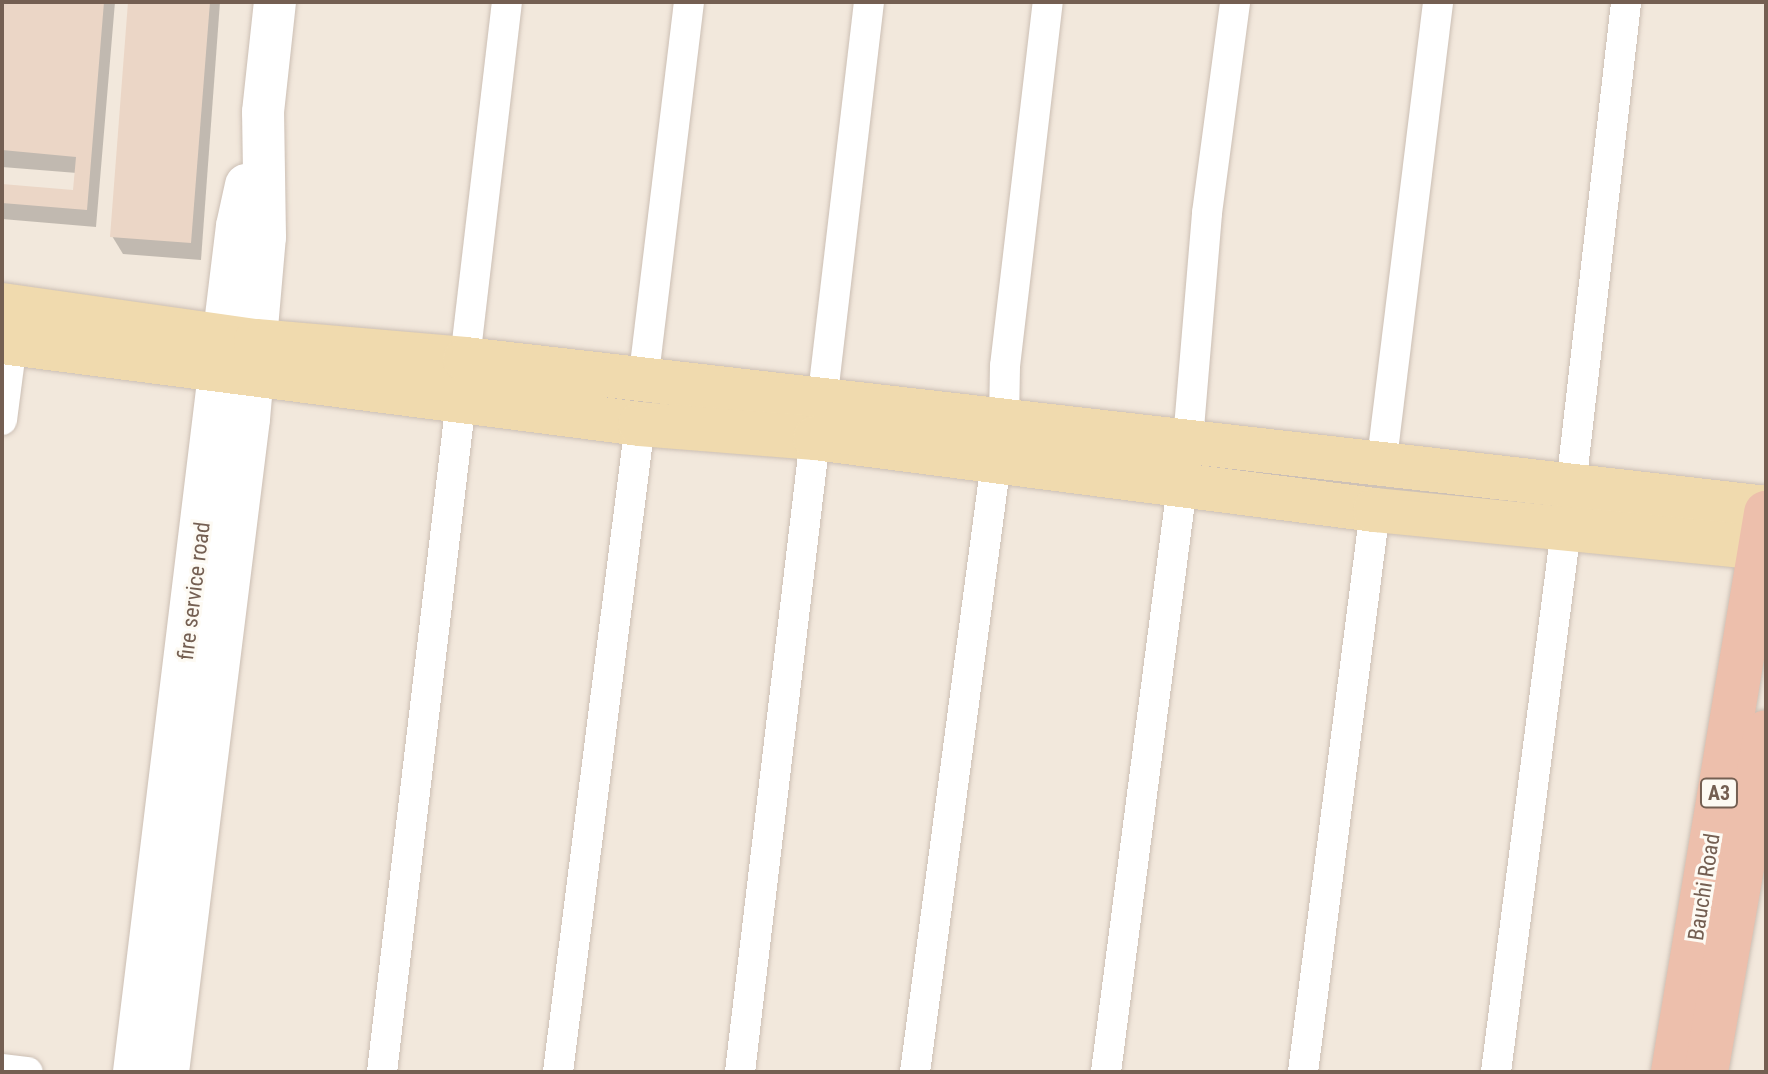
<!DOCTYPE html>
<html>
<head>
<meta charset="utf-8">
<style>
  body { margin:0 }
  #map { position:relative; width:1768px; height:1074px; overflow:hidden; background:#fbf6ed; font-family:"Roboto Condensed",sans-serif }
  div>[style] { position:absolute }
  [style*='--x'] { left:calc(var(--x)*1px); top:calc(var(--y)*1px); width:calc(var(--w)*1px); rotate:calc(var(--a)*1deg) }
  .residential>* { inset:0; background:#f2e8dc }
  .shadow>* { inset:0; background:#0003 }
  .building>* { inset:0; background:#ebd6c6 }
  .roads { filter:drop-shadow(0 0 2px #ccbfb4) drop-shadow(0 0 2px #ccbfb4) }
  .street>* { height:30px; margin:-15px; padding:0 15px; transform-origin:15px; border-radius:15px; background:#fff }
  .secondary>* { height:42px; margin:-21px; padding:0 21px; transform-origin:21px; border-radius:21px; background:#fff }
  .primary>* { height:44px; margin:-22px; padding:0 22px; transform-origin:22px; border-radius:22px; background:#f0daae }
  .highway>* { height:44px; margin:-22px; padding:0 22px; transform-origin:22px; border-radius:22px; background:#edbfac }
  span { translate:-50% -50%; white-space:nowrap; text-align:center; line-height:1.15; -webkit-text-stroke:6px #fdfaf3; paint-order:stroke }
  .shield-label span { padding:2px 6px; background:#fdfaf3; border:2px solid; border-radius:6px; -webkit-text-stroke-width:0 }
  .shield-label { font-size:20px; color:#745f52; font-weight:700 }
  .street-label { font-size:22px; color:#745f52 }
  .frame { position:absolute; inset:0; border:4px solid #745f52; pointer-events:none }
</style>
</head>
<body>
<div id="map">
  <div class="residential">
    <div style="clip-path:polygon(2px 2px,1766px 2px,1766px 1072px,2px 1072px)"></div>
  </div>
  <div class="shadow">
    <div style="clip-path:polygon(2px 2px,115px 2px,96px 227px,2px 219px,2px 186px,75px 192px,77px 173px,2px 167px)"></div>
    <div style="clip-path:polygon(130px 2px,220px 2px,201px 260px,123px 254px,112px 236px)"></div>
  </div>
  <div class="building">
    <div style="clip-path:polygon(2px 2px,104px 2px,87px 210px,2px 203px,2px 184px,73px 190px,76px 157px,2px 150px)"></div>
    <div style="clip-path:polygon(128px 2px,210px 2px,191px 243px,110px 237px)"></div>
  </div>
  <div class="roads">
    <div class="street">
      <div style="--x:465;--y:359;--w:359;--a:-83.3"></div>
      <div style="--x:643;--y:382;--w:383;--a:-83.1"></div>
      <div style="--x:822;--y:402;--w:403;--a:-83.3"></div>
      <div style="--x:1004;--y:419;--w:53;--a:-88.9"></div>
      <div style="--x:1005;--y:366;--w:367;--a:-83.3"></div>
      <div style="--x:2;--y:420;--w:78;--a:-82.6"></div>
      <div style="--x:1381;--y:467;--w:468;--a:-83"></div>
      <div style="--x:1571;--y:486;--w:487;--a:-83.5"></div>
      <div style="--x:2;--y:1069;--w:26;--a:7"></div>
      <div style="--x:382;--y:1072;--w:676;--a:-83.29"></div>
      <div style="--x:558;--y:1072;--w:653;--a:-82.79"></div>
      <div style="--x:740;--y:1072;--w:638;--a:-83.25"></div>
      <div style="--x:915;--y:1072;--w:615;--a:-82.44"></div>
      <div style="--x:1106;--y:1072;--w:637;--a:-82.61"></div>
      <div style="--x:1188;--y:440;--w:228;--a:-85.2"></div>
      <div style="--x:1207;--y:213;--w:213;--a:-82.4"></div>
      <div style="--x:1303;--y:1072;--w:567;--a:-82.7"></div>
      <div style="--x:1496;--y:1072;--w:547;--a:-82.65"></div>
    </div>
    <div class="secondary">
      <div style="--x:134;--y:1072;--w:852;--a:-83.06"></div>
      <div style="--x:237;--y:226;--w:42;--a:-77.6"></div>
      <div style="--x:168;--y:1072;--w:658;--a:-82.93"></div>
      <div style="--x:249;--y:419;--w:183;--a:-85"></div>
      <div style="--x:265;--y:237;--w:125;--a:-90.9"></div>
      <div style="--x:263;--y:112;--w:111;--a:-83.8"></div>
    </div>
    <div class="primary">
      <div style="--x:2;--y:305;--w:257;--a:8.1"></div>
      <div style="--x:256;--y:341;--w:210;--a:4.9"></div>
      <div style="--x:465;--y:359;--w:1310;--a:6.53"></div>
      <div style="--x:2;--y:342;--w:643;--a:7.32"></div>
      <div style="--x:640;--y:424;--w:176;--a:4.6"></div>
      <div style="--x:815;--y:438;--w:565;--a:7.33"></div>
      <div style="--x:1375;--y:510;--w:393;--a:5.6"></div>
    </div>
    <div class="highway">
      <div style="--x:1673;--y:1072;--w:567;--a:-80.55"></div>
      <div style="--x:1706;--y:1072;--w:345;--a:-80"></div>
    </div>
  </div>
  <div class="shield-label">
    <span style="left:1719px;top:793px">A3</span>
  </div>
  <div class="street-label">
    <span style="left:194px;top:591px;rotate:-83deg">fire service road</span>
    <span style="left:1704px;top:887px;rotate:-81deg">Bauchi Road</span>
  </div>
  <div class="frame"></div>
</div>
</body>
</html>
